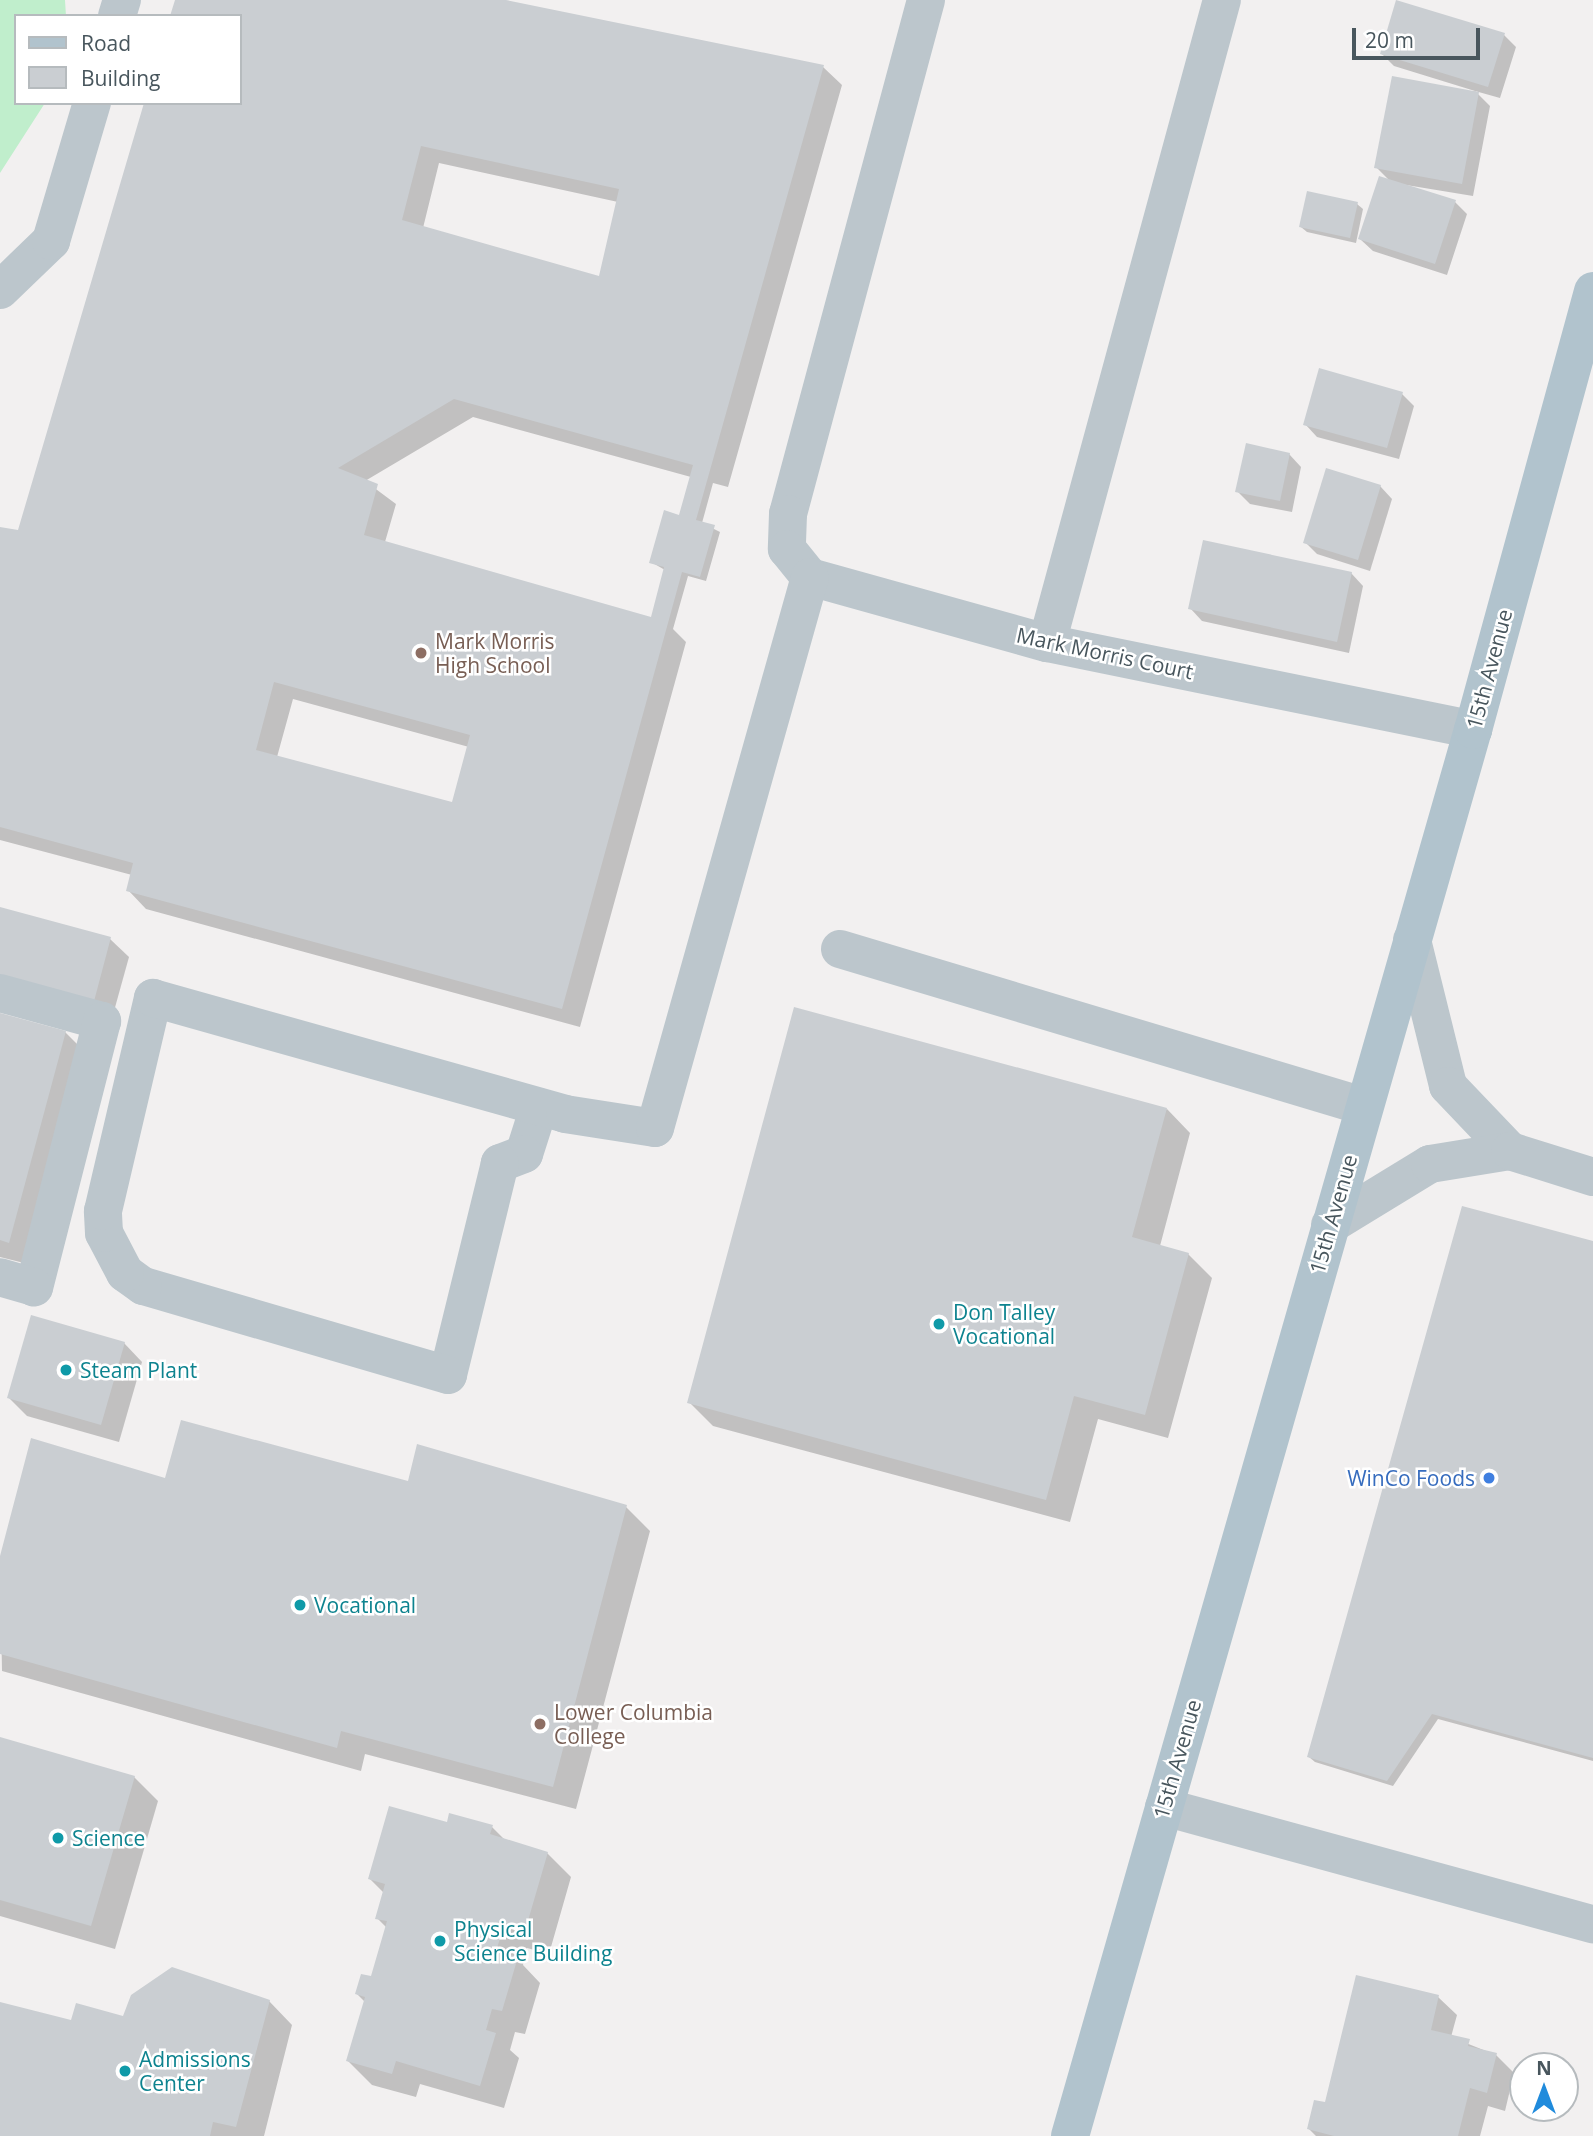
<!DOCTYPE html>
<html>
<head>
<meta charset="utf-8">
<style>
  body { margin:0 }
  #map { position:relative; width:1593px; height:2136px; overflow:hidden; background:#f2f0f0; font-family:"Open Sans",sans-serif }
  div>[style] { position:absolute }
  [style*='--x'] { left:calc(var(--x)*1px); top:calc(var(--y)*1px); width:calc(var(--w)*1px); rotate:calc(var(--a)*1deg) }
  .green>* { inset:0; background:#c0eecc }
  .shadow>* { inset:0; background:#0003 }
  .building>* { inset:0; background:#caced2 }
  .minor>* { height:38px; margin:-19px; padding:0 19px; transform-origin:19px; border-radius:19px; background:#bcc6cc }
  .major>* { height:38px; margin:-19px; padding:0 19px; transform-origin:19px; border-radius:19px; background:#b1c3cd }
  .dots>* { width:19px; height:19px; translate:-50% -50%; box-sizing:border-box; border:4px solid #fff; border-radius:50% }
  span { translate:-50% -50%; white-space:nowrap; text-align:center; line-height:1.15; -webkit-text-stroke:5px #fff; paint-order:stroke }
  .education-label { font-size:21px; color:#785e54 }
  .left { translate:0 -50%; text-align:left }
  .street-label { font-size:21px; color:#48565d }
  .culture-label { font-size:21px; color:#0d838f }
  .shop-label { font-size:21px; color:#366cbe }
  .right { translate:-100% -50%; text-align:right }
  .legend { position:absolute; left:14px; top:14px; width:228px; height:91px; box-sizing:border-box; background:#fff; border:2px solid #b6bbbe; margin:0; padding:9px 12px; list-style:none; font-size:21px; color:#48565d }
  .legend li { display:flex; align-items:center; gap:14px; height:35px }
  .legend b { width:35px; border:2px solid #b6bbbe }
  .north { position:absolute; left:1509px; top:2052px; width:70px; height:70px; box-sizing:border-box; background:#fff; border:2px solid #b6bbbe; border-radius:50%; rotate:0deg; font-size:19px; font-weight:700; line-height:28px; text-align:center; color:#48565d }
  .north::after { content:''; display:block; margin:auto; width:24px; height:32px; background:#208bdc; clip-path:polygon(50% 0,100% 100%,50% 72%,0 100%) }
  .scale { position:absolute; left:1352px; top:28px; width:128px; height:32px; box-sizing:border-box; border:4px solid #48565d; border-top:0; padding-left:9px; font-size:21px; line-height:24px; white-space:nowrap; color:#48565d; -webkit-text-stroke:5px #fff; paint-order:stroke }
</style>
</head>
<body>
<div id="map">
  <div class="green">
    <div style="clip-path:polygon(0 0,65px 0,66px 16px,16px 16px,16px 103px,45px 103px,0 173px)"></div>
  </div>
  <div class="shadow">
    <div style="clip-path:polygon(evenodd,176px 0,497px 0,823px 67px,842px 85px,728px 487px,713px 483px,702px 523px,720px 532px,706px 581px,688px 576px,673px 629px,686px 642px,580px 1027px,146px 909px,128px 890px,132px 875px,0 840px,0 529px,19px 533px,240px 103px,240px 16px,176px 0,439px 163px,618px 202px,600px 278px,423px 228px,439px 163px,176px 0,473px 417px,691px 477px,680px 517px,651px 562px,665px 570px,652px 619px,385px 542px,396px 504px,365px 481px,473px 417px,176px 0,293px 699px,469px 747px,453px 804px,277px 757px,293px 699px)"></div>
    <div style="clip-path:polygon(1504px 35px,1516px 47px,1500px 98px,1475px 91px,1490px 106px,1473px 196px,1400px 184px,1455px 202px,1467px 214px,1447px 275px,1373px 251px,1360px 239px,1390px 181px,1376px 167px,1475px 91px,1394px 66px,1382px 54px)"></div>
    <div style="clip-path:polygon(1357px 204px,1363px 209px,1356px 243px,1307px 232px,1301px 227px)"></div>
    <div style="clip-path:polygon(1402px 394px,1414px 406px,1399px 459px,1317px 437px,1305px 424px)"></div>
    <div style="clip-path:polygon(1289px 454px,1301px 467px,1292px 512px,1250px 504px,1237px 491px)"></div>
    <div style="clip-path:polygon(1380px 486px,1392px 499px,1370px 571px,1317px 554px,1305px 542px)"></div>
    <div style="clip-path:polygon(1351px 573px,1363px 586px,1349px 653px,1202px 621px,1190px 608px)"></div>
    <div style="clip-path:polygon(0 909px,110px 939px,129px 957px,111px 1022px)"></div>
    <div style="clip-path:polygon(0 1015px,65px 1032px,89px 1056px,32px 1265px,0 1257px)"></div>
    <div style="clip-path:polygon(1167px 1109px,1190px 1133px,1160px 1246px,1188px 1254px,1212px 1278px,1168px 1438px,1098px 1419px,1070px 1522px,713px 1426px,689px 1402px)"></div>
    <div style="clip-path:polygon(1593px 1243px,1593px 1761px,1438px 1719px,1393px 1786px,1315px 1762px,1309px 1757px)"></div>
    <div style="clip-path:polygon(124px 1343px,142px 1362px,119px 1442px,27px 1416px,9px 1398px)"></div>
    <div style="clip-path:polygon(167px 1480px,409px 1483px,626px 1507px,650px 1531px,576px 1809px,365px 1754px,361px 1771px,2px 1671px,0 1563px)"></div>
    <div style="clip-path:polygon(0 1739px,134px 1777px,158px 1801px,115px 1949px,0 1916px)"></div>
    <div style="clip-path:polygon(448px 1824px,492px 1827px,506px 1841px,547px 1853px,571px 1877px,549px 1954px,527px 1948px,523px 1965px,540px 1983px,525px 2034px,515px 2032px,510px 2050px,519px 2058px,504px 2108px,420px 2084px,416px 2097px,372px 2085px,348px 2061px,365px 2002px,357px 1994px,372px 1978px,387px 1928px,377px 1918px,384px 1893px,370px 1879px)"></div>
    <div style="clip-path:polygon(1438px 1997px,1457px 2015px,1451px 2037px,1496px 2055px,1514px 2073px,1505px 2111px,1488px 2106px,1480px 2136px,1316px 2136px,1309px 2129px,1326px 2104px)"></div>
    <div style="clip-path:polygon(269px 2001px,292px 2025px,264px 2136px,0 2136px,0 2004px,72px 2022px)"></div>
  </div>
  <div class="building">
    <div style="clip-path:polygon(evenodd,175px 0,506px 0,824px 65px,696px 520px,715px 525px,700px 577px,682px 572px,562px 1009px,126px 891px,133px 863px,0 827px,0 527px,18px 530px,144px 103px,240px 103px,240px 16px,170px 16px,175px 0,421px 146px,619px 189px,599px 276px,402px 220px,421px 146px,175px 0,454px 399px,693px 465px,679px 515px,664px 510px,649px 563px,664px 567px,651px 617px,364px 535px,378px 484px,338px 468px,454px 399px,175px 0,274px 682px,470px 735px,452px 802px,256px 750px,274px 682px)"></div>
    <div style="clip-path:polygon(1396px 0,1505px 33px,1488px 87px,1380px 54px)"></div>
    <div style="clip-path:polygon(1392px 76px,1479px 92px,1462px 184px,1374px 168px)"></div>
    <div style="clip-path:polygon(1379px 176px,1456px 200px,1435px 264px,1358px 239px)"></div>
    <div style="clip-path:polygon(1307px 191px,1358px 202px,1350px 238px,1299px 227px)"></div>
    <div style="clip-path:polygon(1319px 368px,1403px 392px,1387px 448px,1303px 425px)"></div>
    <div style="clip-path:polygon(1246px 443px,1290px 453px,1280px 501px,1235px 492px)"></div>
    <div style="clip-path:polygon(1326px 468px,1381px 485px,1358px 560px,1303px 543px)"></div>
    <div style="clip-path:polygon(1203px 540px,1352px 572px,1337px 642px,1188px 609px)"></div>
    <div style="clip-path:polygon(0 907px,111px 937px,93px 1005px,0 980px)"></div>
    <div style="clip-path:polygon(794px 1007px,1167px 1108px,1132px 1237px,1189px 1253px,1145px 1415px,1074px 1396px,1046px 1500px,687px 1403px)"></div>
    <div style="clip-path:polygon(0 1013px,66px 1031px,9px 1243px,0 1240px)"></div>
    <div style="clip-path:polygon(1462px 1206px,1593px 1241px,1593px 1758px,1432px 1714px,1387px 1781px,1307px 1757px)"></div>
    <div style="clip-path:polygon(31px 1315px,125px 1342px,101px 1425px,7px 1398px)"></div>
    <div style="clip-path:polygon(181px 1420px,408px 1481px,417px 1444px,627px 1505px,553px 1787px,341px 1731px,337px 1748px,0 1654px,0 1556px,31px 1438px,165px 1478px)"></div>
    <div style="clip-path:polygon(0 1737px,135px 1776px,91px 1926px,0 1900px)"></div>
    <div style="clip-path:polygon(389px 1806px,447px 1822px,449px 1813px,493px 1825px,490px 1834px,548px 1852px,525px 1931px,504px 1926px,496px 1951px,518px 1957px,502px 2011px,492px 2009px,486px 2030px,496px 2033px,480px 2086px,396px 2061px,392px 2074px,346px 2061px,365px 1997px,355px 1994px,361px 1974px,371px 1976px,387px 1921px,375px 1919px,385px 1884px,368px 1879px)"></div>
    <div style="clip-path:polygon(172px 1967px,270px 2000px,236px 2127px,213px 2122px,210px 2136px,0 2136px,0 2002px,71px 2020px,76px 2003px,123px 2016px,131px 1995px)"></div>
    <div style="clip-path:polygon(1356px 1975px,1439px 1995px,1431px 2030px,1470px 2039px,1468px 2046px,1497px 2053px,1487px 2093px,1470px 2088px,1458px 2136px,1334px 2136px,1307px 2129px,1314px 2100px,1325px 2102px)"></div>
  </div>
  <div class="minor">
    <div style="--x:926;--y:0;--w:532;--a:105.03"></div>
    <div style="--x:788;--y:514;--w:35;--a:92"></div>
    <div style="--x:787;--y:549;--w:36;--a:51"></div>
    <div style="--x:810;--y:577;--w:246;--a:15.6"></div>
    <div style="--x:1047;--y:643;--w:435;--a:11.5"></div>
    <div style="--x:117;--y:16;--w:17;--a:-73"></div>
    <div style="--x:0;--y:290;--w:71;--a:-43.9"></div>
    <div style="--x:51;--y:241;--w:144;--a:-73.5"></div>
    <div style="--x:1047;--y:643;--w:666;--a:-74.78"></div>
    <div style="--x:1412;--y:940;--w:150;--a:76.1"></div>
    <div style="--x:1448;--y:1086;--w:90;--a:46.4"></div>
    <div style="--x:840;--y:949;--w:546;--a:16.71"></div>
    <div style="--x:0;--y:993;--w:106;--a:15.4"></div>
    <div style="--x:102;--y:1021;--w:275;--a:104.3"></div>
    <div style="--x:34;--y:1287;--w:35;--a:-164"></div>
    <div style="--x:539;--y:1107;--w:49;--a:107.7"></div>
    <div style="--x:524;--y:1154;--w:26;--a:159"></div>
    <div style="--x:500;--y:1163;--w:218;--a:103.8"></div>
    <div style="--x:448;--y:1375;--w:318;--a:-163.7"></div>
    <div style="--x:143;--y:1286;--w:22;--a:-144"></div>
    <div style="--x:125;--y:1273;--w:45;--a:-117.7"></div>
    <div style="--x:104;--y:1233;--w:22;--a:-93"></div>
    <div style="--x:103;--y:1211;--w:219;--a:-76.8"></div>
    <div style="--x:153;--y:998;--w:428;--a:15.7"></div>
    <div style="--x:565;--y:1114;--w:91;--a:8.8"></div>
    <div style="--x:655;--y:1128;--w:572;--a:-74.29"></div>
    <div style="--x:1330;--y:1225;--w:117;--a:-31.4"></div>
    <div style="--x:1430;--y:1164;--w:81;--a:-9.2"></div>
    <div style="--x:1510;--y:1151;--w:87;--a:17.4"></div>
    <div style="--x:1164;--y:1807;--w:445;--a:15.3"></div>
  </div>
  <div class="major">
    <div style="--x:1070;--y:2136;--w:1463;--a:-74.01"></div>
    <div style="--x:1473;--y:730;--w:455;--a:-74.7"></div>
  </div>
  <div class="dots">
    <div style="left:421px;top:653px;background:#8d6e63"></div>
    <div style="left:939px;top:1324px;background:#0f9aa8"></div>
    <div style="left:66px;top:1370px;background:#0f9aa8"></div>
    <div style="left:1489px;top:1478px;background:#3f7fe0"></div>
    <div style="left:300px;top:1605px;background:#0f9aa8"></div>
    <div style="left:540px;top:1724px;background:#8d6e63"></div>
    <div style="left:58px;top:1838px;background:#0f9aa8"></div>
    <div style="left:440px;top:1941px;background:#0f9aa8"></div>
    <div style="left:125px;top:2071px;background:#0f9aa8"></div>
  </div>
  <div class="education-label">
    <span class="left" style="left:435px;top:653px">Mark Morris<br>High School</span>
    <span class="left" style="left:554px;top:1724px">Lower Columbia<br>College</span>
  </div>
  <div class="street-label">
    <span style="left:1105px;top:653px;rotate:12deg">Mark Morris Court</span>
    <span style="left:1489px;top:669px;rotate:-75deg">15th Avenue</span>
    <span style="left:1333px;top:1214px;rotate:-74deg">15th Avenue</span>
    <span style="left:1177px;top:1759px;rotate:-74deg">15th Avenue</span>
  </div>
  <div class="culture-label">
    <span class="left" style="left:953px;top:1324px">Don Talley<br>Vocational</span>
    <span class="left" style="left:80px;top:1370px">Steam Plant</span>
    <span class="left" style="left:314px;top:1605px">Vocational</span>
    <span class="left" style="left:72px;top:1838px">Science</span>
    <span class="left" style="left:454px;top:1941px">Physical<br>Science Building</span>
    <span class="left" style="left:139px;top:2071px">Admissions<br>Center</span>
  </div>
  <div class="shop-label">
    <span class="right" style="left:1475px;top:1478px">WinCo Foods</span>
  </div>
  <ul class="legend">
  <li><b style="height:9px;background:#b1c3cd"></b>Road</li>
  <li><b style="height:19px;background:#caced2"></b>Building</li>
  </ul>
  <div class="north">N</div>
  <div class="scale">20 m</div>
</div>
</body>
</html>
